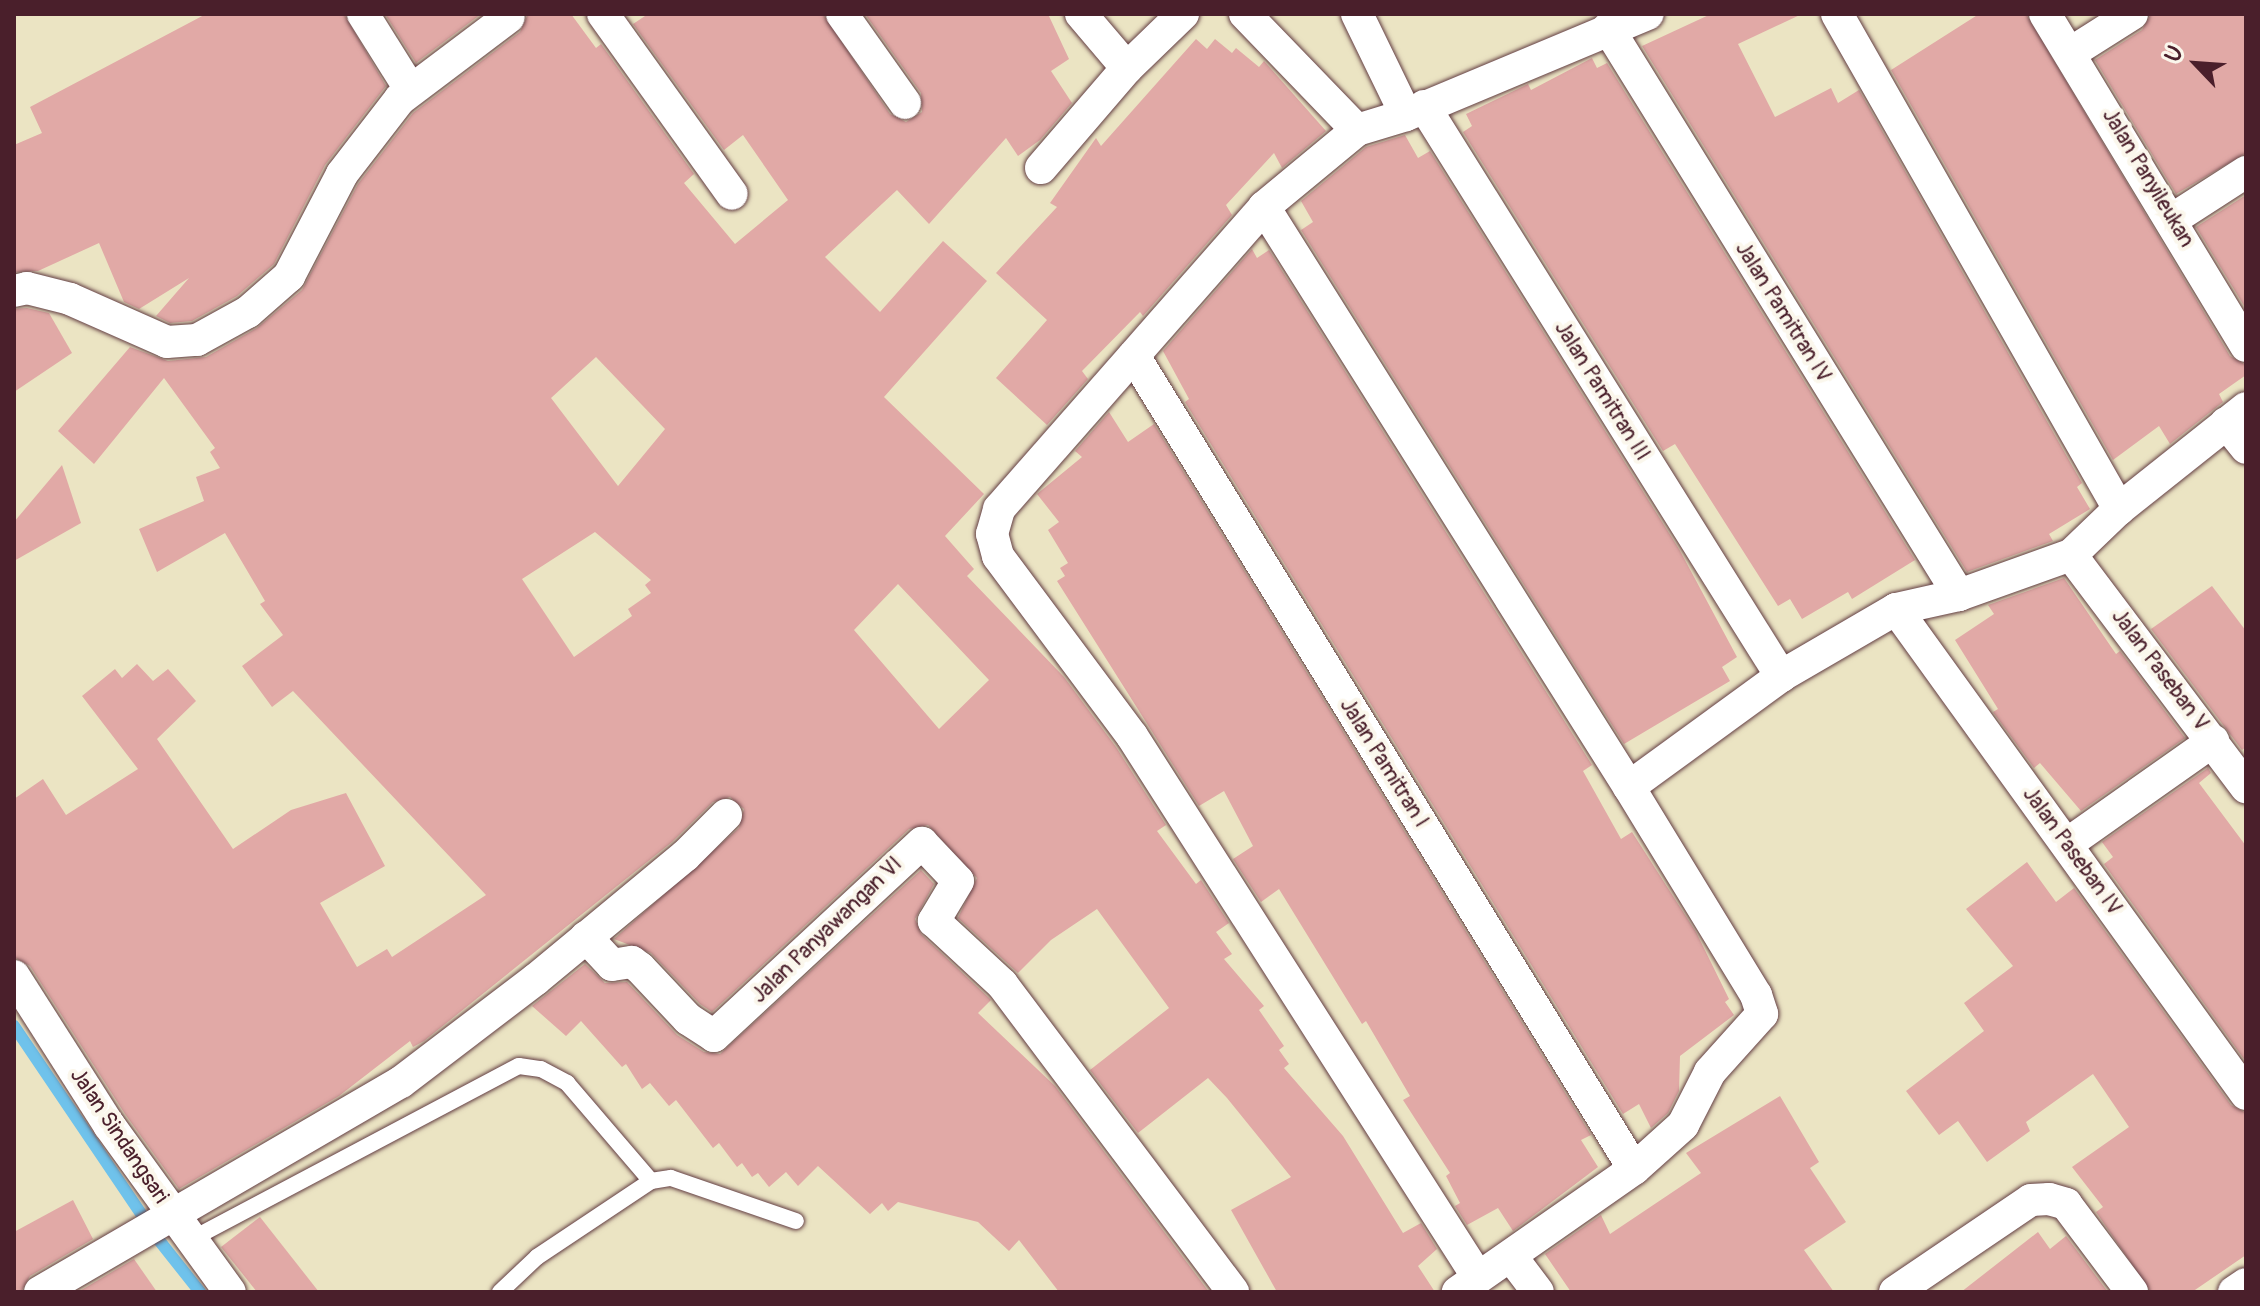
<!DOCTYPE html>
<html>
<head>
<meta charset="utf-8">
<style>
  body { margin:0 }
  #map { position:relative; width:2260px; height:1306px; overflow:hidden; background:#ebe4c3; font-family:Pangolin,sans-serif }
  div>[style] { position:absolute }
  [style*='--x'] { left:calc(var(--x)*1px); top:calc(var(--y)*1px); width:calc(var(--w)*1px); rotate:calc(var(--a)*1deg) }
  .stream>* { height:12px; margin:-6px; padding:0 6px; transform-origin:6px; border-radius:6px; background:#6fc2eb }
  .building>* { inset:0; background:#e1a9a6 }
  .roads { filter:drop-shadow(0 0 2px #623d42) drop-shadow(0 0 2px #623d42) }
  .service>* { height:16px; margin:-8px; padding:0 8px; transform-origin:8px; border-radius:8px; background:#fff }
  .minor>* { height:32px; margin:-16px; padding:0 16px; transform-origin:16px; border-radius:16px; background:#fff }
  span { translate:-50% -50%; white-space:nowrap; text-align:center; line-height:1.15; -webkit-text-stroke:8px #fbf7ec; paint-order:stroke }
  .street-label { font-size:22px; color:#4a1f2b }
  .frame { position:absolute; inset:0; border:16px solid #4a1f2b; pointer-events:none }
  .north { position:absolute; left:2156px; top:24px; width:80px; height:80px; -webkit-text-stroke:6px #fbf7ec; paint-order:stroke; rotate:295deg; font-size:22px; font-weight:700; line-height:32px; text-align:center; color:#4a1f2b }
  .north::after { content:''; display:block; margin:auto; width:28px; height:36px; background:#4a1f2b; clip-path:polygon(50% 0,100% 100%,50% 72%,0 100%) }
</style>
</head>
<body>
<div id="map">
  <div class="stream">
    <div style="--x:14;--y:1026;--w:257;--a:55.9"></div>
    <div style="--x:158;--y:1239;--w:68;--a:51.6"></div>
  </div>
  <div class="building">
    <div style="clip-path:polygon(206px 14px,344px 14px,386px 86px,325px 165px,274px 264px,237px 296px,192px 321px,170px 323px,156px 316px,189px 278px,139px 309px,124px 302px,99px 243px,38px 271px,14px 272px,14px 145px,42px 133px,30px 107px)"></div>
    <div style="clip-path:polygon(385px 14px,481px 14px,416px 63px)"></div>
    <div style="clip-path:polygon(evenodd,528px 14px,571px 14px,596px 48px,601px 44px,694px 174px,684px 183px,735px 244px,788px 200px,743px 135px,724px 150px,633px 24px,648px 14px,823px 14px,890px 114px,906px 122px,922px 112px,921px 93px,865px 14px,1048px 14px,1069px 59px,1051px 71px,1072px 103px,1040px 140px,1018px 156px,1006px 138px,929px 224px,897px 190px,825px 257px,880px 312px,943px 241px,987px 281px,884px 397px,984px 494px,945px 536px,974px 569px,967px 576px,1064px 677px,1116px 747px,1166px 825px,1157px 831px,1196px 884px,1201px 880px,1229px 923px,1216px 932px,1232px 954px,1224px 959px,1264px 1006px,1259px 1010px,1284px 1046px,1279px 1050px,1289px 1064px,1284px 1068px,1343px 1136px,1403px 1233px,1421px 1223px,1437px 1249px,1418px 1266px,1435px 1292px,1277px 1292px,1231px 1210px,1291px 1177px,1227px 1098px,1208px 1078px,1138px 1133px,1090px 1070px,1169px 1008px,1097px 909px,1051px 940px,1018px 973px,958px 918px,977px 878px,928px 825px,909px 829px,712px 1012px,700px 1004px,651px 953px,614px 939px,739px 828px,744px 809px,730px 797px,713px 802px,672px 842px,424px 1041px,413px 1047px,410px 1041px,339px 1096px,179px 1189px,125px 1114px,30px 966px,14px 957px,14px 799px,43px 779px,66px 815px,138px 769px,82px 696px,115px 669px,122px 678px,137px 664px,153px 681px,168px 669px,196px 701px,157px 739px,233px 849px,291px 810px,346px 793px,385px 866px,320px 903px,357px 967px,387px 949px,392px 957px,486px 895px,293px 691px,272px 707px,242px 666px,283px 635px,260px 604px,265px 601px,225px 533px,157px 572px,139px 529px,204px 501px,196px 477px,220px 468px,210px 452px,215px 448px,164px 378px,94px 464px,58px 431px,130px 347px,168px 361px,206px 357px,257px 328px,302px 290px,358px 184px,413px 113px,520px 32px,528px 14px,596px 357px,665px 429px,618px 486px,551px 398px,596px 357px,528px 14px,595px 532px,651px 580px,645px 585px,651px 593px,628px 609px,632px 616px,574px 657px,522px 579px,595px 532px,528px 14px,898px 584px,989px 680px,939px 729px,854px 630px,898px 584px)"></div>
    <div style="clip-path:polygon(1711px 14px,1802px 14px,1738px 44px,1775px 117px,1831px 88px,1838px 103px,1859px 90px,2082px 483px,2077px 487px,2090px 509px,2049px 534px,2053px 541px,1967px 572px,1642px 46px)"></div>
    <div style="clip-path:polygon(1979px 14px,2026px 14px,2230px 356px,2246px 365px,2246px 375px,2219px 394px,2223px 402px,2170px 444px,2159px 426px,2113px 460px,1891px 70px)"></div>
    <div style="clip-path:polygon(2151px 14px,2246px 14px,2246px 153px,2176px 194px,2095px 60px,2142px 30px)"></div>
    <div style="clip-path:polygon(1196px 39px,1207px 49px,1215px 39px,1232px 53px,1236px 48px,1259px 67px,1264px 61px,1326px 131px,1282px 168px,1274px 153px,1226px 205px,1232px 215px,1143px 316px,1140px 312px,1082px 371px,1088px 379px,1047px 425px,996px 378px,1047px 320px,996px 273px,1057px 207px,1050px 203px,1096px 138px,1101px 146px)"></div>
    <div style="clip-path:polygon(1592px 58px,1597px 68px,1607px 63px,1915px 560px,1852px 599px,1848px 592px,1802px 619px,1790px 599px,1778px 606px,1675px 444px,1663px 451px,1463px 132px,1472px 126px,1466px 114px,1528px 84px,1531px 90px)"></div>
    <div style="clip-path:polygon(1405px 135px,1418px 158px,1430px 151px,1679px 549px,1737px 657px,1722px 667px,1730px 681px,1624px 744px,1301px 230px,1313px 222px,1301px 201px,1366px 147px)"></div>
    <div style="clip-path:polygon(2246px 195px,2246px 309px,2196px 227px)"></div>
    <div style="clip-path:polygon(1252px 249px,1257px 258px,1269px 250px,1592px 765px,1583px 771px,1621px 839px,1632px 832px,1696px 932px,1729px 999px,1725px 1002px,1734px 1015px,1680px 1056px,1679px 1091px,1668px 1113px,1651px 1128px,1639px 1104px,1623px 1114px,1185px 402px,1189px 399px,1163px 351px)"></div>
    <div style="clip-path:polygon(27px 308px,49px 313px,72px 353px,14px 392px,14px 309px)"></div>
    <div style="clip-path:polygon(1109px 412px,1128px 442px,1154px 424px,1591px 1135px,1581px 1140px,1598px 1167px,1513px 1231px,1498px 1208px,1467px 1225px,1455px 1206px,1460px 1203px,1446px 1176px,1450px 1173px,1403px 1100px,1410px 1096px,1366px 1021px,1362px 1024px,1279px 889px,1261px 902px,1233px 859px,1253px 846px,1224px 791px,1199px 806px,1057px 581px,1065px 576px,1060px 568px,1068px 563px,1048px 530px,1059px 522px,1037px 494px,1082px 457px,1075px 451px)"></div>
    <div style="clip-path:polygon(62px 465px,81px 523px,14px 561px,14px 522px)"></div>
    <div style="clip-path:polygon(2064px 578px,2116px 654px,2120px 651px,2185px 738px,2081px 811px,2040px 763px,2034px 768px,1993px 712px,1998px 709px,1955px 640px,1994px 614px,1988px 605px)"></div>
    <div style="clip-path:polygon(2212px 586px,2246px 631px,2246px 747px,2242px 750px,2151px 629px)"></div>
    <div style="clip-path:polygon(2208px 768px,2211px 773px,2199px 783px,2246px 846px,2246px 1062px,2104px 864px,2113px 857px,2102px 842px)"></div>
    <div style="clip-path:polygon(2027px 862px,2056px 902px,2074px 888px,2231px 1105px,2246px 1113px,2246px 1255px,2192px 1292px,2151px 1292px,2096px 1212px,2103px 1207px,2072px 1167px,2129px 1127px,2093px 1074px,2026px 1122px,2030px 1131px,1987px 1162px,1958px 1121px,1939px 1135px,1906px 1091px,1984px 1031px,1964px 1003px,2013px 966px,1966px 909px)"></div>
    <div style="clip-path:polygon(921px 870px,934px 884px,915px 919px,921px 934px,988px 997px,991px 1000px,978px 1013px,1055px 1086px,1209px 1292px,1059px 1292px,1019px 1240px,1009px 1251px,978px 1222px,898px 1202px,888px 1211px,882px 1203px,870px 1214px,818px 1166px,798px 1186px,786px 1172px,769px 1187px,758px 1173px,752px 1177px,742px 1163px,737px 1167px,719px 1143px,713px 1148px,676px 1100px,669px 1106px,650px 1083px,642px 1089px,626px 1064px,622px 1067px,581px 1021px,566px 1036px,532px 1006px,585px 964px,605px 983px,627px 982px,677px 1035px,704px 1052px,720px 1054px)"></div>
    <div style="clip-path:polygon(1780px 1096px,1819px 1162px,1810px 1168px,1846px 1222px,1804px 1250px,1834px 1292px,1571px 1292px,1545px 1254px,1601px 1215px,1610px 1234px,1701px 1173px,1686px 1153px)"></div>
    <div style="clip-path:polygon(73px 1200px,93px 1239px,30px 1276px,21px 1292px,14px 1292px,14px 1232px)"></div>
    <div style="clip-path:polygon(260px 1217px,319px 1292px,257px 1292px,221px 1247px)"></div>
    <div style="clip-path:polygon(2038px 1232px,2050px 1249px,2066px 1236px,2108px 1292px,1961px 1292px)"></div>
    <div style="clip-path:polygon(134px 1259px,157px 1292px,78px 1292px)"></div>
  </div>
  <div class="roads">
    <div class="service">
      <div style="--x:190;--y:1240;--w:372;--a:-27.9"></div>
      <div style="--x:519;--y:1066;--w:22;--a:8"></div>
      <div style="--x:541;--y:1069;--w:30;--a:28"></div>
      <div style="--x:567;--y:1083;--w:129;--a:49.4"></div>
      <div style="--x:500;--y:1292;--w:51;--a:-43.4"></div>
      <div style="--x:537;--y:1257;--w:137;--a:-33.7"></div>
      <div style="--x:651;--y:1181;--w:20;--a:-9"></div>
      <div style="--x:671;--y:1178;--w:132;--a:19"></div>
    </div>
    <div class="minor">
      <div style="--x:363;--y:14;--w:89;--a:57.9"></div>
      <div style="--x:603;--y:14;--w:221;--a:54.4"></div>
      <div style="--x:842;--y:14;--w:109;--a:54.7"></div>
      <div style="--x:1081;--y:14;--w:71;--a:49.6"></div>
      <div style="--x:1127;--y:68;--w:78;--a:-44"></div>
      <div style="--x:1245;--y:14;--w:161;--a:46"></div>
      <div style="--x:1357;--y:14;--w:112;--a:64.1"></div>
      <div style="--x:1837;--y:14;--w:570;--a:60.33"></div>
      <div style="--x:2045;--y:14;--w:388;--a:58.8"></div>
      <div style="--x:1608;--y:28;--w:667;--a:58.24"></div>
      <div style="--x:2072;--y:52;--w:71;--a:-32.3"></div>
      <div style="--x:1424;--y:106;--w:673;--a:57.94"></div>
      <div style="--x:1041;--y:168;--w:132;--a:-49.3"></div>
      <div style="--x:1264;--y:207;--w:685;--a:57.82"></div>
      <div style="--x:1629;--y:787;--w:244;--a:58.6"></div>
      <div style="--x:1756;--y:995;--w:20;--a:72"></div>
      <div style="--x:1762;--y:1014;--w:78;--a:131.9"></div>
      <div style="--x:1710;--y:1072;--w:59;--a:117"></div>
      <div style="--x:1683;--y:1125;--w:66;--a:138.1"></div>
      <div style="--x:1634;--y:1169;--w:215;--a:145.1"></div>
      <div style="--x:2173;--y:219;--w:87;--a:-32.8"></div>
      <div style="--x:14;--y:291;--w:13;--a:-13"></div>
      <div style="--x:27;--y:288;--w:44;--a:14.3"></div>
      <div style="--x:70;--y:299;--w:106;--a:23.9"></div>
      <div style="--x:167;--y:342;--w:30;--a:-4"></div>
      <div style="--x:197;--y:340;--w:58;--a:-28.8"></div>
      <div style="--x:248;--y:312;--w:55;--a:-41.3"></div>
      <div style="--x:289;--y:276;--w:115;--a:-62.5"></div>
      <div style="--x:342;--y:174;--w:95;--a:-52.3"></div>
      <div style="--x:400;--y:99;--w:136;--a:-37"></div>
      <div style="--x:1134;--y:356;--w:954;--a:58.41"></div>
      <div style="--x:2226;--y:423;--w:32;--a:51"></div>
      <div style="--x:2071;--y:555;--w:291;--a:53"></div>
      <div style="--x:1896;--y:609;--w:598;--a:54.18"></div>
      <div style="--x:1629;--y:787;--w:188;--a:-36.1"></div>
      <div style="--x:1781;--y:676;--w:133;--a:-30.2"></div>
      <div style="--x:1896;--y:609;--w:65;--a:-12.5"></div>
      <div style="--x:1959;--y:595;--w:119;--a:-19.7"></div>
      <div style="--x:2071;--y:555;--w:66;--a:-43.8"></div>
      <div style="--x:2119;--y:509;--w:162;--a:-38.5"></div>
      <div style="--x:2067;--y:844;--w:179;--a:-35.2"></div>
      <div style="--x:586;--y:937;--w:38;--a:47"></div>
      <div style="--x:612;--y:965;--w:20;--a:-9"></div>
      <div style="--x:632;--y:962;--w:10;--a:37"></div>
      <div style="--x:640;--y:968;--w:70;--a:46.7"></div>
      <div style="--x:688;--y:1019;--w:31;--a:33"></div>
      <div style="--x:714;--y:1036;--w:284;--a:-42.9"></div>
      <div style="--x:922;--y:843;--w:52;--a:46.5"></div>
      <div style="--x:958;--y:881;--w:47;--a:121"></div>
      <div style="--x:934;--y:921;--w:93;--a:42.8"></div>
      <div style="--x:1002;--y:984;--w:385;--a:53.1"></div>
      <div style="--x:14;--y:976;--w:177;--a:57.5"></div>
      <div style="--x:109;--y:1125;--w:206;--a:54.1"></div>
      <div style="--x:1513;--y:1259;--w:41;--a:52.9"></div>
      <div style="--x:1477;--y:1276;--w:641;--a:-122.57"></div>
      <div style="--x:1132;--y:736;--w:224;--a:-126.7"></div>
      <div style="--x:998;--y:556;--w:23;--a:-105"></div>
      <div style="--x:992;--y:534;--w:26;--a:-74"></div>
      <div style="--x:999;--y:509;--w:402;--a:-48.7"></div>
      <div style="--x:1264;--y:207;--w:121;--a:-39.6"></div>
      <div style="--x:1357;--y:130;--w:51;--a:-17"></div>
      <div style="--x:1406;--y:115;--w:262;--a:-22.7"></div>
      <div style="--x:40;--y:1292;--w:418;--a:-30.2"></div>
      <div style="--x:401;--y:1082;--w:168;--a:-37.3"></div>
      <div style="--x:535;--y:980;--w:195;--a:-39.6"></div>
      <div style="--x:685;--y:856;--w:58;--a:-45"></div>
      <div style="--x:1895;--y:1292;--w:164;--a:-34.1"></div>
      <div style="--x:2031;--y:1200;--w:18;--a:-3"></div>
      <div style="--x:2049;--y:1199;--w:18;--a:16"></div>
      <div style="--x:2066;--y:1204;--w:110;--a:53.1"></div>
      <div style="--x:2234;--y:1292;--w:14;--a:-34"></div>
    </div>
  </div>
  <div class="street-label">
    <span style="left:2148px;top:178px;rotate:59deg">Jalan Panyileukan</span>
    <span style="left:1783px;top:312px;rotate:58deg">Jalan Pamitran IV</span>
    <span style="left:1602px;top:391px;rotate:58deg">Jalan Pamitran III</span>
    <span style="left:2160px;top:670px;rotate:53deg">Jalan Paseban V</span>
    <span style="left:1384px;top:763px;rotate:58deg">Jalan Pamitran I</span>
    <span style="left:2072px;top:851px;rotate:54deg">Jalan Paseban IV</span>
    <span style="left:827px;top:930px;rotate:-44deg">Jalan Panyawangan VI</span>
    <span style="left:119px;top:1136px;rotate:56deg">Jalan Sindangsari</span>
  </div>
  <div class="frame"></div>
  <div class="north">U</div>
</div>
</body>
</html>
